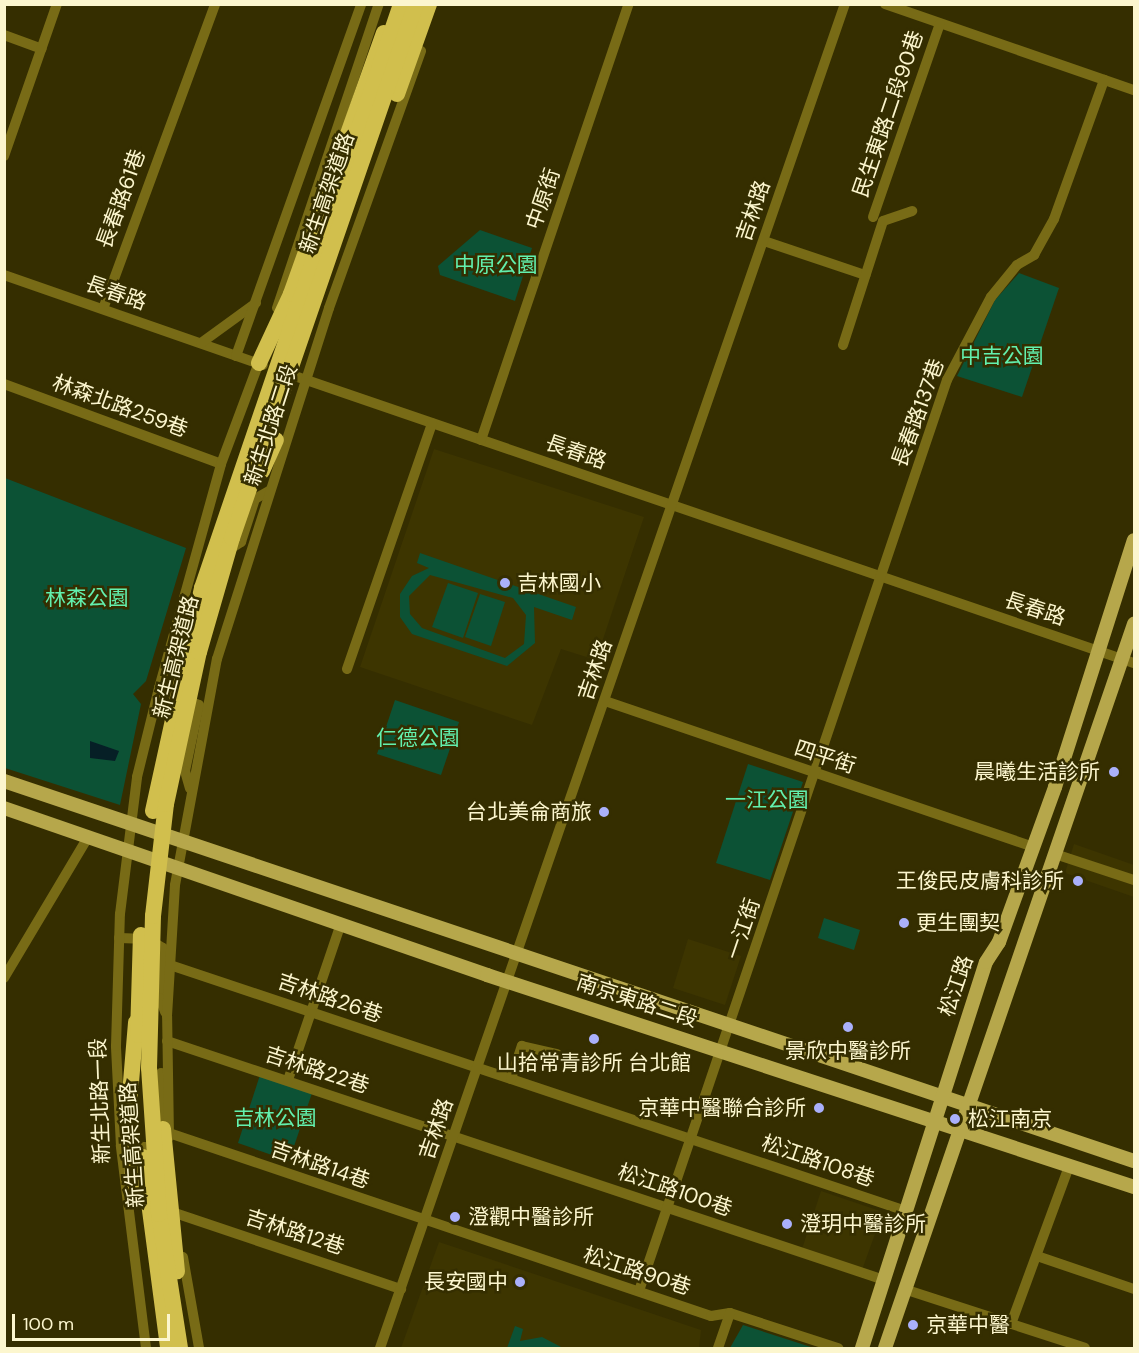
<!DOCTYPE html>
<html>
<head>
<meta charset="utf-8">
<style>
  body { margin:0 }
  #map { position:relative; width:1139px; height:1353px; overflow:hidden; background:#352e00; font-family:"DM Sans","Noto Sans TC",sans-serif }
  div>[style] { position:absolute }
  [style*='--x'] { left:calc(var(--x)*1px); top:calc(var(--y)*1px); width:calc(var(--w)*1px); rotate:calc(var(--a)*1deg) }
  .built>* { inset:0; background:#3d3500 }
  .green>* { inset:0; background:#0c5235 }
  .water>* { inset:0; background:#061f26 }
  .minor>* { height:10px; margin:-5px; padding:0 5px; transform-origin:5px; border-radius:5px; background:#786b16 }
  .major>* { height:14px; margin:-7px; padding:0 7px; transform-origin:7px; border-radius:7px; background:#b6a74b }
  .highway>* { height:16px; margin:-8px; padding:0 8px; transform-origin:8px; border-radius:8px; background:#d1bf4d }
  .highway-bridge>* { height:16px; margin:-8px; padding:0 8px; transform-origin:8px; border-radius:8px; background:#d1bf4d }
  .dots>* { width:16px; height:16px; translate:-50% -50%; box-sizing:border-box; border:3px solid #352e00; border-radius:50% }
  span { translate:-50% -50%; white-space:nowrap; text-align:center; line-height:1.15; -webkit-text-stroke:5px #352e00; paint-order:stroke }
  .street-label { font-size:21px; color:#fcf6ce }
  .park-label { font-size:21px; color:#62f0ae }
  .poi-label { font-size:21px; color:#fcf6ce }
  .left { translate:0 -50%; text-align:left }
  .right { translate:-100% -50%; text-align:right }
  .frame { position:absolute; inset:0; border:6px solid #fcf6ce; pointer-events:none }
  .scale { position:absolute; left:12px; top:1314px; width:158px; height:27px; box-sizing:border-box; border:3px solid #fcf6ce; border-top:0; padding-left:8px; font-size:18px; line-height:21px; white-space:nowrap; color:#fcf6ce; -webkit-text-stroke:4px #352e00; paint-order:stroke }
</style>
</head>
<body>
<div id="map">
  <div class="built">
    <div style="clip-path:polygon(434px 449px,644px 517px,596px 660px,561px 649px,532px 725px,360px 667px)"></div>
    <div style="clip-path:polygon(1074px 844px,1134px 865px,1134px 897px,1065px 873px)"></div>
    <div style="clip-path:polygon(688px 939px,741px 956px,725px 1005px,673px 988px)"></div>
    <div style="clip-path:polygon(821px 1191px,883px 1212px,862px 1270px,802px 1249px)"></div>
    <div style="clip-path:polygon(439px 1242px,701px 1330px,699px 1348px,401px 1348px)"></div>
  </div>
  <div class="green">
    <div style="clip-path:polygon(480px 230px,532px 248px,515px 301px,440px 275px,438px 266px)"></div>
    <div style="clip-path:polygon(1019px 273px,1059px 288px,1022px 397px,957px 376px,995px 300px)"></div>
    <div style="clip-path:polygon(5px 478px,186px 548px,146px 681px,133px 694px,141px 704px,120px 805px,5px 768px)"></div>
    <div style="clip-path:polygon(evenodd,420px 553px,576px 607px,572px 620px,534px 607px,535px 643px,507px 666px,412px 634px,400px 617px,400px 594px,412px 576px,429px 568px,417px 563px,420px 553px,430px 575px,513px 598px,526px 615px,524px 644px,505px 658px,422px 628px,410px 614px,409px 596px,430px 575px)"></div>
    <div style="clip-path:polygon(448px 583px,478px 593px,463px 638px,432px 627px)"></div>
    <div style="clip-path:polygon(480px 594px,505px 602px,491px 646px,465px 637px)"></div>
    <div style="clip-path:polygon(395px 700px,459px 722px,441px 775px,377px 754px)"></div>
    <div style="clip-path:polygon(748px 764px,803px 782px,770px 880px,716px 863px)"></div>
    <div style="clip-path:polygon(824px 918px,860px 930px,854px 950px,818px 938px)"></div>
    <div style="clip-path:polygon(260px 1075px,312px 1093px,289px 1161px,238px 1143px)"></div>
    <div style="clip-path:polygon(743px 1325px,814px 1348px,730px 1348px)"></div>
    <div style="clip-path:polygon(515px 1326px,523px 1329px,520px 1341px,542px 1337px,563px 1348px,507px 1348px)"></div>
  </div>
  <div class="water">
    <div style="clip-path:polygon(90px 741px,119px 751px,115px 761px,90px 758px)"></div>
  </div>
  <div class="minor">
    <div style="--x:885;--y:4;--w:263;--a:19.1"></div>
    <div style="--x:4;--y:35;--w:40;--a:20.2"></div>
    <div style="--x:4;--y:156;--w:161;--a:-70.8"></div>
    <div style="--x:873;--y:217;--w:204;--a:-70.9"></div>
    <div style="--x:764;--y:241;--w:107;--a:18.6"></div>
    <div style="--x:4;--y:275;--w:274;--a:19.2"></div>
    <div style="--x:277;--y:308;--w:321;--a:-71.5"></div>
    <div style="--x:103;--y:309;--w:325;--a:-69.8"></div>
    <div style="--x:201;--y:343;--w:68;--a:-36"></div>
    <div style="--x:843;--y:345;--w:130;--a:-72.1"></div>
    <div style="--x:883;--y:221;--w:31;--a:-19"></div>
    <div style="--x:236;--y:356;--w:374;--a:-70.4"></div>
    <div style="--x:283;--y:372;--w:899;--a:18.88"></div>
    <div style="--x:4;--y:384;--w:231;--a:20.2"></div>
    <div style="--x:481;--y:440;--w:460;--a:-71.3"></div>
    <div style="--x:227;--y:551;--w:17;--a:-33"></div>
    <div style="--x:241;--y:542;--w:45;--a:-72"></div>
    <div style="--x:255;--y:499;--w:16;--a:-30"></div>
    <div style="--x:347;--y:669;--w:260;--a:-70.9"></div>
    <div style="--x:159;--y:688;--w:43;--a:23"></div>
    <div style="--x:199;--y:705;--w:67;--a:102"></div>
    <div style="--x:185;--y:771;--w:18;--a:74"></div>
    <div style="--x:605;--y:701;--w:452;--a:18.8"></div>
    <div style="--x:1055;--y:854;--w:83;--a:18.2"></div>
    <div style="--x:119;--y:938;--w:29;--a:2"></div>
    <div style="--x:148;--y:939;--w:17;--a:31"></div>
    <div style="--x:163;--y:948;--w:50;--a:93.4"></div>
    <div style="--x:160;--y:998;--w:15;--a:70"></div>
    <div style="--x:170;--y:965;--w:776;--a:18.48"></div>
    <div style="--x:4;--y:978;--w:164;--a:-59.2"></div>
    <div style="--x:167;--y:1041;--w:756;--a:18.43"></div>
    <div style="--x:511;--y:1079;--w:35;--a:-72"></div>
    <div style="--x:522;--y:1046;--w:36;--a:13"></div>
    <div style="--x:288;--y:1080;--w:166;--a:-71.3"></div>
    <div style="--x:161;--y:1129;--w:56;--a:-90"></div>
    <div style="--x:169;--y:1133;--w:572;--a:18.66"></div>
    <div style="--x:711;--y:1316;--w:19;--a:-9"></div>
    <div style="--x:730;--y:1313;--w:114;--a:18"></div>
    <div style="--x:169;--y:1137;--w:121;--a:-90.9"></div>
    <div style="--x:167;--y:1016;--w:131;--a:-86.5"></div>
    <div style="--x:175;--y:885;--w:230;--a:-79.5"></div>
    <div style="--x:217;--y:659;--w:368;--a:-72.3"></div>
    <div style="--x:329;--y:308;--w:273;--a:-70.3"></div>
    <div style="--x:125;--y:1146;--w:34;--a:3"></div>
    <div style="--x:169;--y:1211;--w:245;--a:18.6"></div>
    <div style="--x:1037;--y:1256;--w:102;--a:18.8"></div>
    <div style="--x:183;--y:1257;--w:92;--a:80"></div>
    <div style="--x:907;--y:1290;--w:187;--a:18"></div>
    <div style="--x:639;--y:1291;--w:962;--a:-71.32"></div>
    <div style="--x:947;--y:380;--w:94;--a:-62.1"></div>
    <div style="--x:991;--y:297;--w:41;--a:-50.9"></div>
    <div style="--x:1017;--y:265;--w:20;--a:-30"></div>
    <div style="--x:1034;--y:255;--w:41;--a:-60.9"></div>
    <div style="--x:1054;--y:219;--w:148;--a:-70.2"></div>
    <div style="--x:1011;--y:1324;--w:165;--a:-69.8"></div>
    <div style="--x:146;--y:1348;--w:204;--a:-97.1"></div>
    <div style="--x:121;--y:1146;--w:100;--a:-92.9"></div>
    <div style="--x:116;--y:1046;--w:132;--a:-88.3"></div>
    <div style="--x:120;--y:914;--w:138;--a:-82.9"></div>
    <div style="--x:137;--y:777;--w:92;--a:-76.1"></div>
    <div style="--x:159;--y:688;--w:232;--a:-74.5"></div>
    <div style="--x:221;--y:464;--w:114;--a:-69.5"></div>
    <div style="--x:380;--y:1348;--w:1422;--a:-70.92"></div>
    <div style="--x:718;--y:1348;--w:37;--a:-71"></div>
  </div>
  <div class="major">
    <div style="--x:4;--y:781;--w:1192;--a:18.59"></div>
    <div style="--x:4;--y:808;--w:511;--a:19.07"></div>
    <div style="--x:487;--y:975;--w:681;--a:18.14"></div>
    <div style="--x:862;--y:1348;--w:405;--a:-72.2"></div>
    <div style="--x:986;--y:962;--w:24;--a:-57"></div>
    <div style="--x:999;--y:942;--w:165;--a:-70.1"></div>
    <div style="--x:1055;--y:787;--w:259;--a:-72.3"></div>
    <div style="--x:885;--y:1348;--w:766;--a:-71.02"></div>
  </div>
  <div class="highway">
    <div style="--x:259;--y:363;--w:76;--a:-65.1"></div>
    <div style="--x:291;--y:294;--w:277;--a:-70.4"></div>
    <div style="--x:262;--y:471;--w:34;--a:-66"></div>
    <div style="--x:128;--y:1118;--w:96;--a:-85.2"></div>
  </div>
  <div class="highway-bridge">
    <div style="--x:397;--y:94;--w:96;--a:-70.4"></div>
    <div style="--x:153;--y:811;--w:228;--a:-77.6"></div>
    <div style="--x:202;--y:588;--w:617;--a:-71.18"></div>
    <div style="--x:138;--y:1035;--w:100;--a:-88.3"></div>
    <div style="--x:128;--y:1118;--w:77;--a:85.5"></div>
    <div style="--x:163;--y:1129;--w:143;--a:84.4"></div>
    <div style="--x:143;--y:1157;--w:193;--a:82.5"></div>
    <div style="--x:180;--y:1348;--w:136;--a:-98.9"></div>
    <div style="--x:159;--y:1214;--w:146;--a:-93.9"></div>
    <div style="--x:149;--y:1068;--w:152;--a:-88.5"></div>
    <div style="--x:153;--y:916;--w:113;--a:-83.4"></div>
    <div style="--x:166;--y:804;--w:156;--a:-77.8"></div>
    <div style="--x:199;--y:652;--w:119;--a:-73.9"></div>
    <div style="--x:232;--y:538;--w:565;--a:-70.99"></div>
  </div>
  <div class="dots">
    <div style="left:505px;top:583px;background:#aab0fb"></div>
    <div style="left:1114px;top:772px;background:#aab0fb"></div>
    <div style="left:604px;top:812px;background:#aab0fb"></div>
    <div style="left:1078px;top:881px;background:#aab0fb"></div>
    <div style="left:904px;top:923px;background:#aab0fb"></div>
    <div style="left:848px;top:1027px;background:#aab0fb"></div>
    <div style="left:594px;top:1039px;background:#aab0fb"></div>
    <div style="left:819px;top:1108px;background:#aab0fb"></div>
    <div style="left:955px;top:1119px;background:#aab0fb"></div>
    <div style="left:455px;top:1217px;background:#aab0fb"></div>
    <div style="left:787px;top:1224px;background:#aab0fb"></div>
    <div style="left:520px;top:1282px;background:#aab0fb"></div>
    <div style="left:913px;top:1325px;background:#aab0fb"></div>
  </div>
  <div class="street-label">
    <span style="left:888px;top:114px;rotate:-71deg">民生東路二段90巷</span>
    <span style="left:327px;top:193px;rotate:-71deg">新生高架道路</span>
    <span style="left:121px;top:199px;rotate:-70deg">長春路61巷</span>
    <span style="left:543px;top:199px;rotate:-71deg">中原街</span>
    <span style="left:753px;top:211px;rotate:-71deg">吉林路</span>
    <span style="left:116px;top:293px;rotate:19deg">長春路</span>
    <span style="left:120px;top:406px;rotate:20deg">林森北路259巷</span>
    <span style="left:918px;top:413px;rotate:-70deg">長春路137巷</span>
    <span style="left:271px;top:425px;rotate:-72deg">新生北路二段</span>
    <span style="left:576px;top:452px;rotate:19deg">長春路</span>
    <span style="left:1035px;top:609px;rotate:18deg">長春路</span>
    <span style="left:176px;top:657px;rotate:-76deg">新生高架道路</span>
    <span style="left:595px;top:670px;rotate:-71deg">吉林路</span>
    <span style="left:825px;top:757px;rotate:18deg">四平街</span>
    <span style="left:743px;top:929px;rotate:-71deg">一江街</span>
    <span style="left:956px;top:986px;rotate:-71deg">松江路</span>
    <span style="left:330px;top:998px;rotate:19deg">吉林路26巷</span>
    <span style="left:637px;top:1001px;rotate:18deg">南京東路二段</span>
    <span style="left:317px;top:1070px;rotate:18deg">吉林路22巷</span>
    <span style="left:100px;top:1101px;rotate:-92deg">新生北路一段</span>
    <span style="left:436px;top:1129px;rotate:-71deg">吉林路</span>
    <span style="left:132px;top:1145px;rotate:-94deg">新生高架道路</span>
    <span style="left:818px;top:1161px;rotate:19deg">松江路108巷</span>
    <span style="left:320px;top:1165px;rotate:19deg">吉林路14巷</span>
    <span style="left:675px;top:1190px;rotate:19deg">松江路100巷</span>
    <span style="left:295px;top:1232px;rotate:18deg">吉林路12巷</span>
    <span style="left:637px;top:1271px;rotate:18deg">松江路90巷</span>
  </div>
  <div class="park-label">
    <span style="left:496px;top:265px">中原公園</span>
    <span style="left:1002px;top:356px">中吉公園</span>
    <span style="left:87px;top:598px">林森公園</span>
    <span style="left:418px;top:738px">仁德公園</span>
    <span style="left:767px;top:800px">一江公園</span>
    <span style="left:275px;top:1118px">吉林公園</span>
  </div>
  <div class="poi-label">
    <span class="left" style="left:517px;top:583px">吉林國小</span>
    <span class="right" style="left:1100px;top:772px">晨曦生活診所</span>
    <span class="right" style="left:592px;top:812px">台北美侖商旅</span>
    <span class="right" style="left:1064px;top:881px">王俊民皮膚科診所</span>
    <span class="left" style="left:916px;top:923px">更生團契</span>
    <span style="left:848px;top:1051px">景欣中醫診所</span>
    <span style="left:594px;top:1063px">山拾常青診所 台北館</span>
    <span class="right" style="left:806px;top:1108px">京華中醫聯合診所</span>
    <span class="left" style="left:968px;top:1119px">松江南京</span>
    <span class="left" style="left:468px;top:1217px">澄觀中醫診所</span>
    <span class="left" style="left:800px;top:1224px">澄玥中醫診所</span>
    <span class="right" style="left:508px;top:1282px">長安國中</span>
    <span class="left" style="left:926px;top:1325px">京華中醫</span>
  </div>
  <div class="frame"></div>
  <div class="scale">100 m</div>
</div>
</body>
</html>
